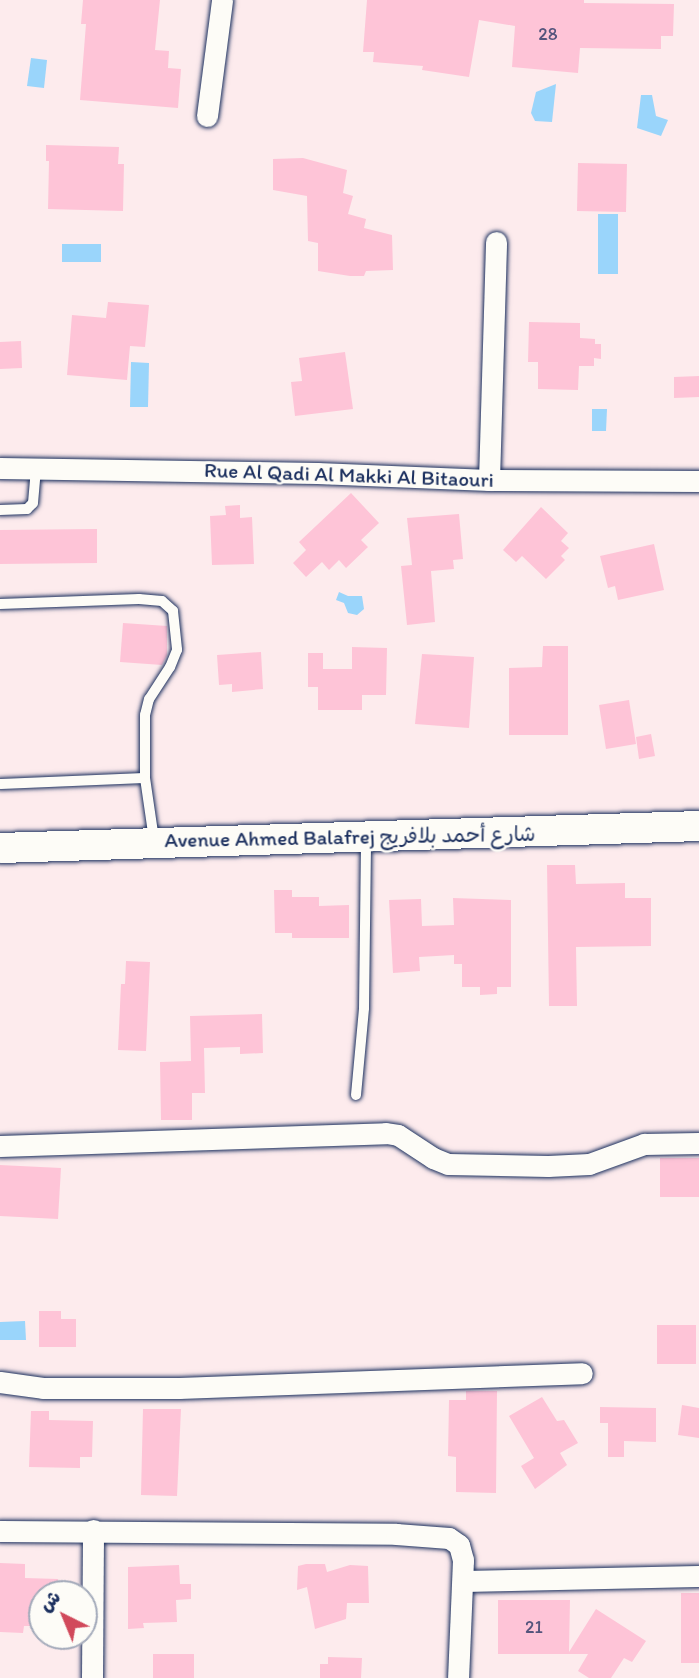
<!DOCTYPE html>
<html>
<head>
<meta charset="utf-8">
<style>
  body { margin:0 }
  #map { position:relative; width:699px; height:1678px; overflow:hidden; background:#fdebed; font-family:Itim,"Playpen Sans Arabic",sans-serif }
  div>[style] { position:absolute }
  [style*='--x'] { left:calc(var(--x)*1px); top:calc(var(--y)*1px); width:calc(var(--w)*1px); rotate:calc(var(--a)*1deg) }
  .water>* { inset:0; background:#9ad5fb }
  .building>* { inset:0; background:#fec4d7 }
  .roads { filter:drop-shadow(0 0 2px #1b2f5e) drop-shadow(0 0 2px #1b2f5e) }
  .lane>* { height:10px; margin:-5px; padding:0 5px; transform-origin:5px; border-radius:5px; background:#fdfcf7 }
  .street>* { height:21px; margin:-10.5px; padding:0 10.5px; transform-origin:10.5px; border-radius:10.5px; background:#fdfcf7 }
  .secondary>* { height:30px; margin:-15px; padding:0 15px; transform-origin:15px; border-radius:15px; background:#fdfcf7 }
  span { translate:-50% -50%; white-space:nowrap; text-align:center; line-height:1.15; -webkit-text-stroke:5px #fdfcf7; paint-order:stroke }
  .number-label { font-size:18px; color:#54547c }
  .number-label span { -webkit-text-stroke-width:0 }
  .street-label { font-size:21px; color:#1b2f5e }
  .north { position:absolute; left:28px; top:1580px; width:70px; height:70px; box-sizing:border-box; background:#fdfcf7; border:2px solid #a3aaba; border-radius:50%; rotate:317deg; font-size:19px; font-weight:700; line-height:28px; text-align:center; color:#1b2f5e }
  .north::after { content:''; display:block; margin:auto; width:24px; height:32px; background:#d1495b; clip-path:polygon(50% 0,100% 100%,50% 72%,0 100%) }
</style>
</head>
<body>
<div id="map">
  <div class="water">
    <div style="clip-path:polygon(31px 58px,47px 60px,44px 88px,27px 86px)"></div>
    <div style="clip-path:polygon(556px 84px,552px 122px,535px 121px,531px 113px,536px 92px)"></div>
    <div style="clip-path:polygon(641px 95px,652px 95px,656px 116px,668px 120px,661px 136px,637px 128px)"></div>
    <div style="clip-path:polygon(598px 214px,618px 214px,618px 274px,598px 274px)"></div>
    <div style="clip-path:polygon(62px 244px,101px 244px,101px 262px,62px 262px)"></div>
    <div style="clip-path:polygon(131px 362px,149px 363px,148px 407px,130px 407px)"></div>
    <div style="clip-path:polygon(592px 409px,607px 409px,606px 431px,592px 431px)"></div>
    <div style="clip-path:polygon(339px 592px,348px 596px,362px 596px,364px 609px,357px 615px,348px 613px,344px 603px,336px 600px)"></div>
    <div style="clip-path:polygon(25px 1321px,26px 1340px,0 1340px,0 1322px)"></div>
  </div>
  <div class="building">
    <div style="clip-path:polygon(83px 0,160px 0,155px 50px,169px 51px,168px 68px,181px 69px,178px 108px,80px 100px,86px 24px,81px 24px)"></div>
    <div style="clip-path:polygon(367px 0,584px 0,584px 3px,674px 4px,673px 36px,661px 36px,661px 49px,580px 48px,578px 73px,512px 67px,515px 26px,479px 20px,469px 77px,422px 70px,423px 66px,373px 62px,374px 52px,363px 52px)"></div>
    <div style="clip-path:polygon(46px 145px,119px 147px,118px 164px,124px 164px,123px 211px,48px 209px,49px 161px,46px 161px)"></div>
    <div style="clip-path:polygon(303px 158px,347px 170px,343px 193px,353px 196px,348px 214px,366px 219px,364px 228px,392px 235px,393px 270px,366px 271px,364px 276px,350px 276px,318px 271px,318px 243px,308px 241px,307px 196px,273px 190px,273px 159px)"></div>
    <div style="clip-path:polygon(578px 163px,627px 164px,626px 212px,577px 211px)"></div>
    <div style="clip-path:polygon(108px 302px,149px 305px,145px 347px,130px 346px,127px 380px,67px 375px,72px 315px,106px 318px)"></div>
    <div style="clip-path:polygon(529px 322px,580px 323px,580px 338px,595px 339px,595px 344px,601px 344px,601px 359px,594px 358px,594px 366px,579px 366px,578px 390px,538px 389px,538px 362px,528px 362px)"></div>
    <div style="clip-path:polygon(21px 341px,22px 368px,0 369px,0 342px)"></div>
    <div style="clip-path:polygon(345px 352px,353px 409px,295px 416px,291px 382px,302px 381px,299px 358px)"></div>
    <div style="clip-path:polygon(699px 376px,699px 397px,674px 398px,674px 377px)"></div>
    <div style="clip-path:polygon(351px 493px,379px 523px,361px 540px,368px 547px,346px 568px,339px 560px,329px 570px,322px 562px,306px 577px,293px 563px,306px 550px,299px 542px)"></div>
    <div style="clip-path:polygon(240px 505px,240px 518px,252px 517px,254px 564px,212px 565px,210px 516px,226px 515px,225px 506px)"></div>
    <div style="clip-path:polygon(541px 507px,568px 533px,561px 541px,569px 548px,561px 556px,565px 560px,546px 579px,522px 556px,516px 562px,503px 550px)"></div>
    <div style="clip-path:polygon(459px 514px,463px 559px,453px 560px,454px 569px,431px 571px,435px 622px,407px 625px,401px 566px,412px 565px,407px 518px)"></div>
    <div style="clip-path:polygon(97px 529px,97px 563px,0 564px,0 530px)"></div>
    <div style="clip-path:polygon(654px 544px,664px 590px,618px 600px,615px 586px,608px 588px,600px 556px)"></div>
    <div style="clip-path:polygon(123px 623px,167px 626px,167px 655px,162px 665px,120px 662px)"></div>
    <div style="clip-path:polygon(543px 646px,568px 646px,568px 735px,509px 735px,509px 668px,542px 667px)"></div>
    <div style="clip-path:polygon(352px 647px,387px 648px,386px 695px,362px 695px,362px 710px,318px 710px,318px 687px,308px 687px,308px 653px,323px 653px,323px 669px,352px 669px)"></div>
    <div style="clip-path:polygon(261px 652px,263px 689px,232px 692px,232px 684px,219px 685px,217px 655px)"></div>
    <div style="clip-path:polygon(422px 654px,474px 657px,469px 728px,415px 724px)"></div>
    <div style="clip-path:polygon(629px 700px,636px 744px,606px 749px,599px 705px)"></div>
    <div style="clip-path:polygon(651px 734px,655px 756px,639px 759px,636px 737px)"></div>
    <div style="clip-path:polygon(547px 865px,575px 865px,576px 884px,625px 883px,625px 898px,651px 898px,651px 946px,576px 947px,577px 1006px,549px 1006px)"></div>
    <div style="clip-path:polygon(274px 890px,292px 890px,292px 897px,319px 897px,319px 906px,349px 905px,349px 938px,292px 938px,292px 933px,275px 933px)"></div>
    <div style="clip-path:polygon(453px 898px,511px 900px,511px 987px,497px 987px,497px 994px,480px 995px,480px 987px,462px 987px,462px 964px,454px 964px,454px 955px,419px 957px,420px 971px,393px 973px,389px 900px,421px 899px,422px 926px,454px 925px)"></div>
    <div style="clip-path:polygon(126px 961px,150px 962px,146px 1051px,118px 1050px,121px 984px,125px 984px)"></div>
    <div style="clip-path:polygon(262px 1014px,263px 1053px,240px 1054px,240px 1047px,204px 1048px,205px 1093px,192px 1093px,192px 1120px,161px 1120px,160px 1062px,191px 1061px,190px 1016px)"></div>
    <div style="clip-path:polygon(660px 1158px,699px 1158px,699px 1197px,660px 1197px)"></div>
    <div style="clip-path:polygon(0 1165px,61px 1168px,58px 1219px,0 1216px)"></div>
    <div style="clip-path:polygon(39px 1311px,61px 1311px,61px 1319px,76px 1319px,76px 1347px,39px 1347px)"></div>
    <div style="clip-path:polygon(657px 1325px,696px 1325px,696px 1364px,657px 1364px)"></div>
    <div style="clip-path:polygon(466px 1391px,497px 1391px,496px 1493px,456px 1492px,456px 1457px,448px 1456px,449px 1400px,466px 1400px)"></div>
    <div style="clip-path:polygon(542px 1397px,557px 1421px,564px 1420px,578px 1443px,560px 1453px,567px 1465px,535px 1489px,521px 1466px,534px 1458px,509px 1416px)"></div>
    <div style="clip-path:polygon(682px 1405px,699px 1408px,699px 1438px,678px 1435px)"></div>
    <div style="clip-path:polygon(600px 1407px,656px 1408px,656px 1442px,624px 1441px,624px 1457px,608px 1457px,608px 1423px,600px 1423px)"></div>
    <div style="clip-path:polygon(143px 1409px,181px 1409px,177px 1496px,141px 1495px)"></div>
    <div style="clip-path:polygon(31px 1411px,49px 1411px,49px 1420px,93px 1421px,92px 1457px,80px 1457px,80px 1468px,29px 1467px)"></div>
    <div style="clip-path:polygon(0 1563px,25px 1564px,25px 1578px,58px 1579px,57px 1594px,42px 1594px,41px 1626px,24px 1626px,23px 1633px,0 1632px)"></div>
    <div style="clip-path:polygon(306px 1564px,325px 1564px,327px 1572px,350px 1565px,368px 1566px,369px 1603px,347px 1603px,346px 1619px,315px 1629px,307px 1587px,297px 1590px,298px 1566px)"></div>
    <div style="clip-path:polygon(179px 1565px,180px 1584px,191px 1584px,191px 1599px,176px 1600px,177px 1622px,143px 1623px,144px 1628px,128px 1629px,128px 1567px)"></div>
    <div style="clip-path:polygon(681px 1593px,699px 1593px,699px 1663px,681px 1663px)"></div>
    <div style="clip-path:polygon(498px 1600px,570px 1600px,569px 1652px,596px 1609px,646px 1641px,632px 1662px,624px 1658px,611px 1678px,589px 1678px,578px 1671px,588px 1654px,498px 1654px)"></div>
    <div style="clip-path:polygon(153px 1654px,194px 1654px,194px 1678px,153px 1678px)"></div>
    <div style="clip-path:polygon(328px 1657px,362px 1658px,361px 1678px,320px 1678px,320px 1664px,328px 1664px)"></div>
  </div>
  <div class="roads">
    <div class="lane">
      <div style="--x:0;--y:510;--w:27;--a:-2"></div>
      <div style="--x:27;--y:509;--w:8;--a:-45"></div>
      <div style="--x:33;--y:503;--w:34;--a:-85"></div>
      <div style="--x:0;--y:604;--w:139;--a:-2.1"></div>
      <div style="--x:139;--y:599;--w:23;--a:5"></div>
      <div style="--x:162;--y:601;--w:15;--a:42"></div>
      <div style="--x:173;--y:611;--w:39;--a:84"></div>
      <div style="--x:177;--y:650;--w:18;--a:112"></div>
      <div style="--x:170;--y:667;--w:38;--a:123"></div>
      <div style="--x:149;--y:699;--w:16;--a:104"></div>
      <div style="--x:145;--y:715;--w:63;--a:90"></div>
      <div style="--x:145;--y:778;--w:63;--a:81.7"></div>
      <div style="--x:0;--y:784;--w:145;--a:-2.4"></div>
      <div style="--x:356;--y:1095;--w:87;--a:-84.7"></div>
      <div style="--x:364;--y:1008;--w:169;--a:-89.3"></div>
    </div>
    <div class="street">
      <div style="--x:207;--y:116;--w:117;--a:-82.6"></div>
      <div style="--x:0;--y:468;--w:317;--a:0.9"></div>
      <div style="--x:317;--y:473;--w:172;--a:2.3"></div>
      <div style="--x:489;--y:480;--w:210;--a:0.3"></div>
      <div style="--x:489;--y:480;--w:238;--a:-88.3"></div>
      <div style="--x:0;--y:1146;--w:386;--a:-1.9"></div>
      <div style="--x:386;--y:1133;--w:12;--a:9"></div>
      <div style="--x:398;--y:1135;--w:42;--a:33.3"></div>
      <div style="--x:433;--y:1158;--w:16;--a:22"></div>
      <div style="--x:448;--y:1164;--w:100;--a:1.1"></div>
      <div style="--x:548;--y:1166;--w:41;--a:-2.8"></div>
      <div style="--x:589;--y:1164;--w:59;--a:-20"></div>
      <div style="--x:644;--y:1144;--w:55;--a:-1"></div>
      <div style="--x:0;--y:1382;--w:43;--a:7.9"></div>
      <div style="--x:43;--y:1388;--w:136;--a:0"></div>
      <div style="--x:179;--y:1388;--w:403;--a:-2.1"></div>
      <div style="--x:0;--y:1531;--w:396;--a:0.4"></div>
      <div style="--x:396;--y:1534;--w:53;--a:4.3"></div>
      <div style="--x:449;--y:1538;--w:12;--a:35"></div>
      <div style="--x:459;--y:1545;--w:16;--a:75"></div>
      <div style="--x:463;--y:1560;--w:118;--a:92.4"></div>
      <div style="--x:463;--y:1581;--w:236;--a:-1.2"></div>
      <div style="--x:92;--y:1678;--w:148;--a:-89.6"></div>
    </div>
    <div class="secondary">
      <div style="--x:0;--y:848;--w:699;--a:-1.8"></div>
    </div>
  </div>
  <div class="number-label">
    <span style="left:548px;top:34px">28</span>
    <span style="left:534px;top:1627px">21</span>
  </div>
  <div class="street-label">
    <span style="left:349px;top:475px;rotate:2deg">Rue Al Qadi Al Makki Al Bitaouri</span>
    <span style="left:350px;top:837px;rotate:-1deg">Avenue Ahmed Balafrej شارع أحمد بلافريج</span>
  </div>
  <div class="north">ش</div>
</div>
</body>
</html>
